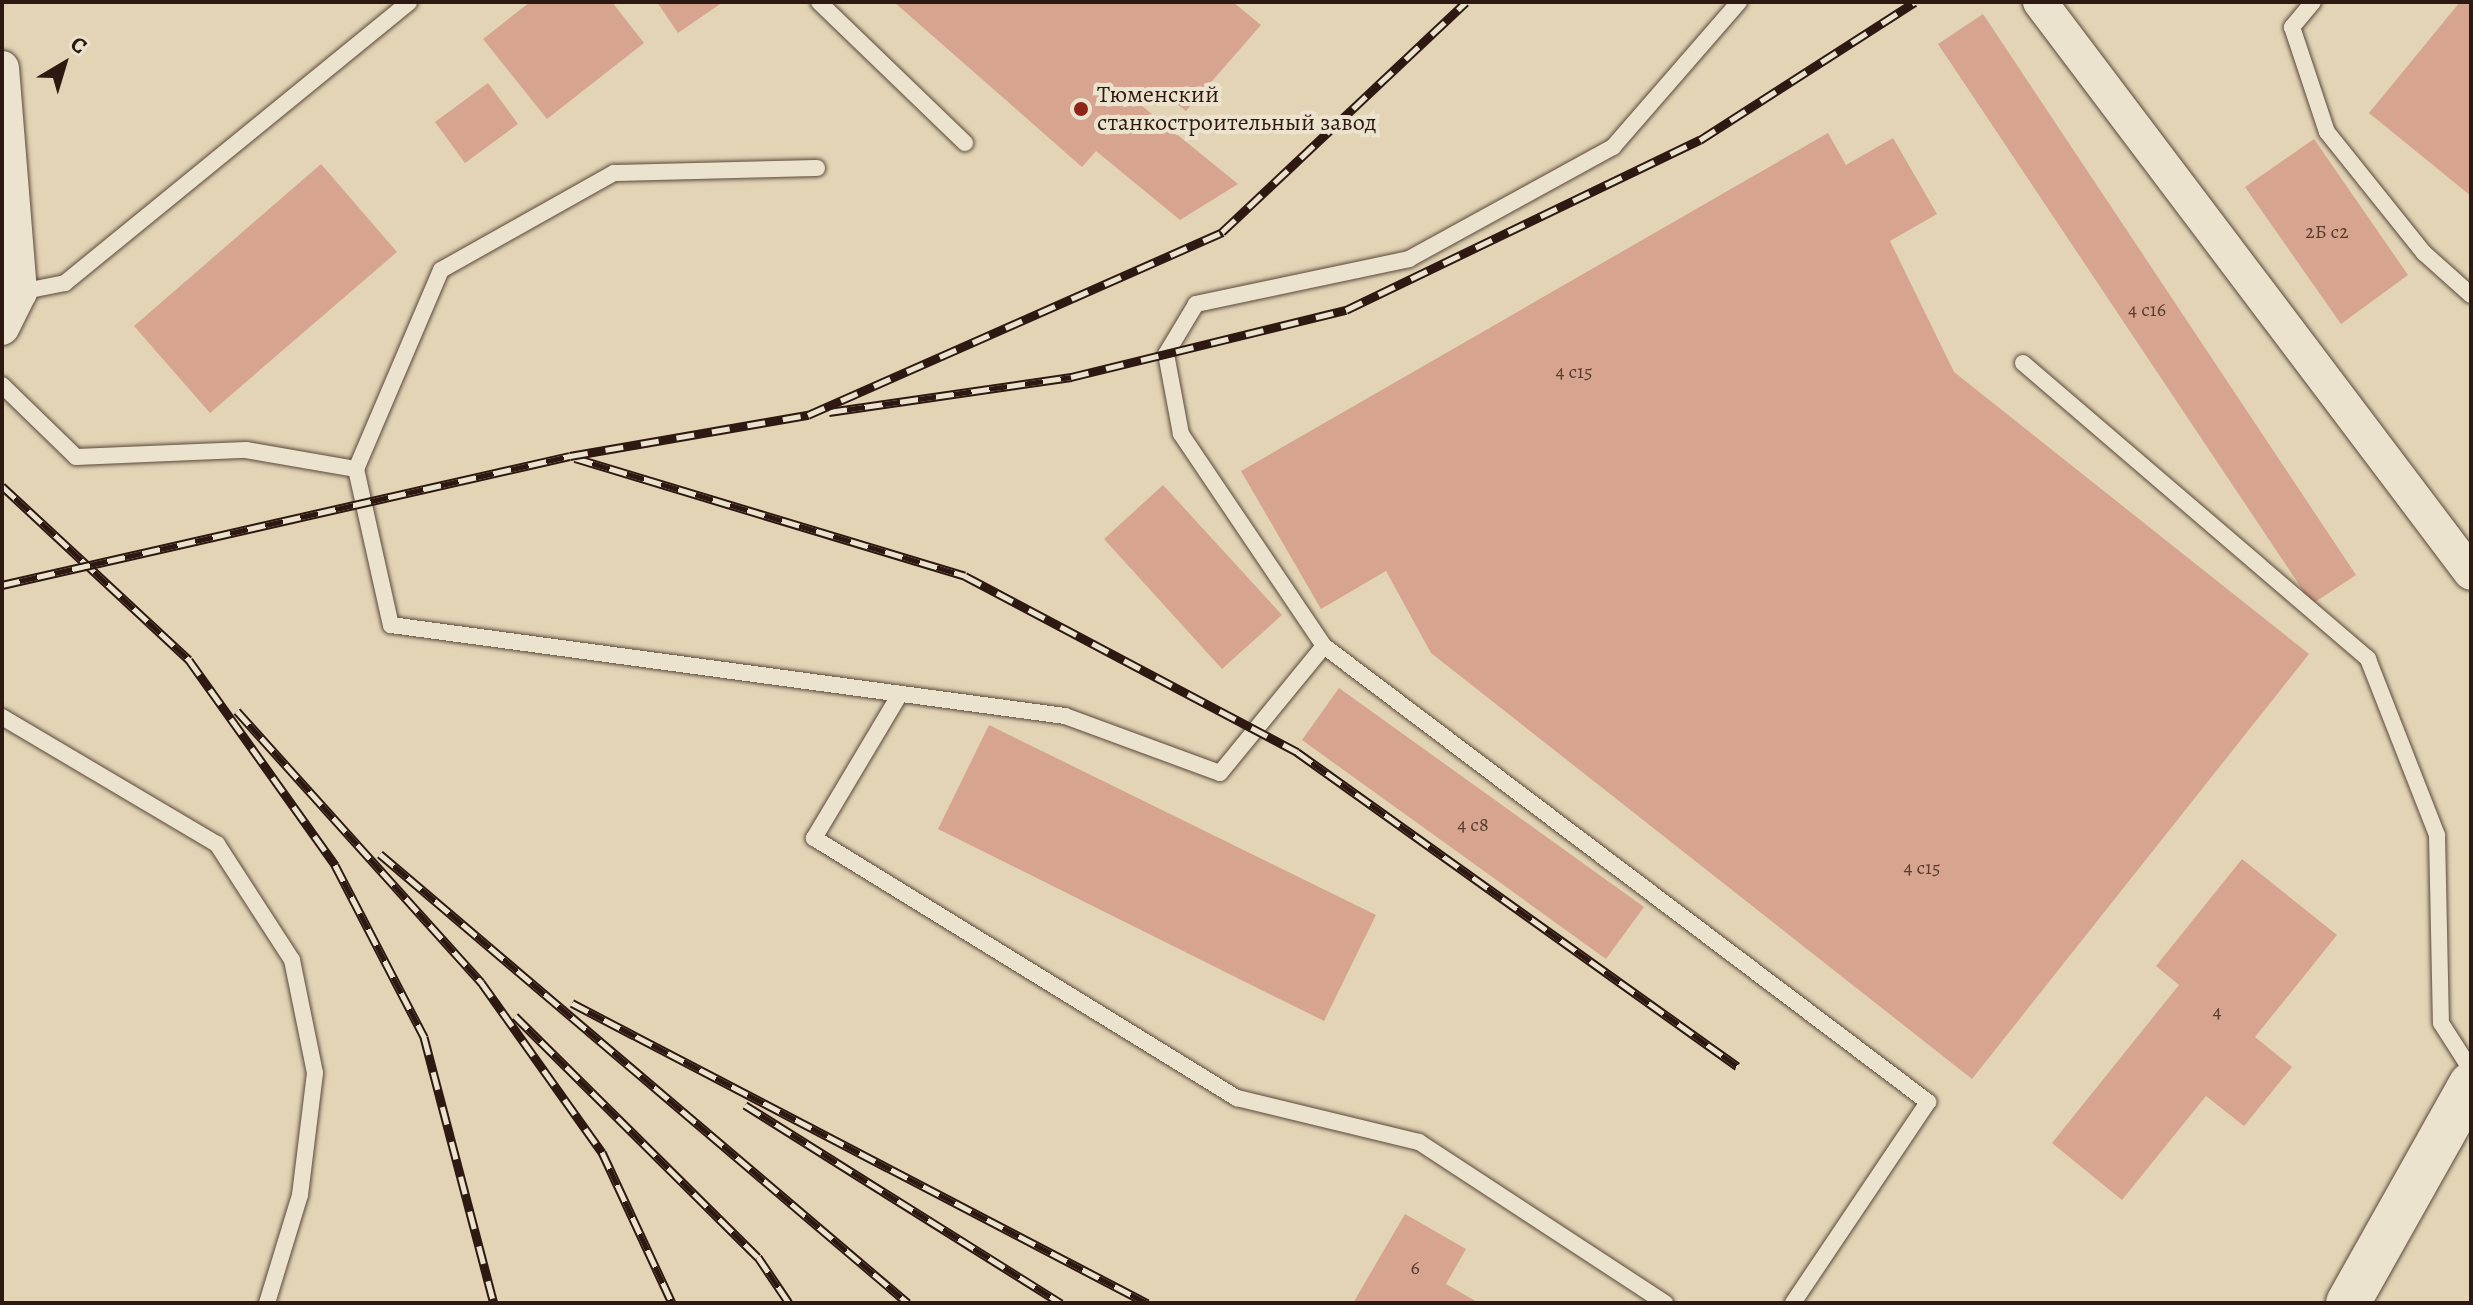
<!DOCTYPE html>
<html>
<head>
<meta charset="utf-8">
<style>
  body { margin:0 }
  #map { position:relative; width:2473px; height:1305px; overflow:hidden; background:#e2d4b5; font-family:Alegreya,serif }
  div>[style] { position:absolute }
  [style*='--x'] { left:calc(var(--x)*1px); top:calc(var(--y)*1px); width:calc(var(--w)*1px); rotate:calc(var(--a)*1deg) }
  .building>* { inset:0; background:#d7a58f }
  .roads { filter:drop-shadow(0 0 2px #5a483a) drop-shadow(0 0 2px #5a483a) }
  .lane>* { height:16px; margin:-8px; padding:0 8px; transform-origin:8px; border-radius:8px; background:#ece3cf }
  .street>* { height:34px; margin:-17px; padding:0 17px; transform-origin:17px; border-radius:17px; background:#ece3cf }
  .secondary>* { height:44px; margin:-22px; padding:0 22px; transform-origin:22px; border-radius:22px; background:#ece3cf }
  .rail>* { height:9px; margin-top:-4.5px; transform-origin:0; background:repeating-linear-gradient(90deg,#ece3cf 0 18px,#2d1911 0 36px); box-sizing:border-box; border-block:2px solid #2d1911 }
  .dots>* { width:22px; height:22px; translate:-50% -50%; box-sizing:border-box; border:4px solid #ece3cf; border-radius:50% }
  span { translate:-50% -50%; white-space:nowrap; text-align:center; line-height:1.15; -webkit-text-stroke:8px #ece3cf; paint-order:stroke }
  .number-label { font-size:20px; color:#583c30 }
  .number-label span { -webkit-text-stroke-width:0 }
  .poi-label { font-size:24px; color:#2d1911 }
  .left { translate:0 -50%; text-align:left }
  .frame { position:absolute; inset:0; border:4px solid #2d1911; pointer-events:none }
  .north { position:absolute; left:24px; top:24px; width:80px; height:80px; -webkit-text-stroke:6px #ece3cf; paint-order:stroke; rotate:38deg; font-size:22px; font-weight:700; line-height:32px; text-align:center; color:#2d1911 }
  .north::after { content:''; display:block; margin:auto; width:28px; height:36px; background:#2d1911; clip-path:polygon(50% 0,100% 100%,50% 72%,0 100%) }
</style>
</head>
<body>
<div id="map">
  <div class="building">
    <div style="clip-path:polygon(530px 2px,612px 2px,644px 43px,547px 119px,483px 39px)"></div>
    <div style="clip-path:polygon(657px 2px,723px 2px,678px 33px)"></div>
    <div style="clip-path:polygon(894px 2px,1233px 2px,1261px 25px,1186px 111px,1157px 89px,1142px 106px,1238px 184px,1180px 220px,1096px 151px,1082px 167px)"></div>
    <div style="clip-path:polygon(2460px 2px,2471px 2px,2471px 196px,2369px 113px)"></div>
    <div style="clip-path:polygon(1983px 14px,2356px 575px,2312px 604px,1938px 44px)"></div>
    <div style="clip-path:polygon(488px 83px,518px 124px,465px 163px,435px 122px)"></div>
    <div style="clip-path:polygon(1828px 133px,1846px 165px,1893px 138px,1937px 214px,1890px 241px,1954px 372px,2309px 654px,1972px 1079px,1431px 653px,1386px 571px,1321px 609px,1241px 471px)"></div>
    <div style="clip-path:polygon(2314px 139px,2408px 275px,2341px 324px,2245px 187px)"></div>
    <div style="clip-path:polygon(321px 164px,397px 252px,210px 413px,134px 326px)"></div>
    <div style="clip-path:polygon(1163px 485px,1282px 615px,1222px 669px,1104px 539px)"></div>
    <div style="clip-path:polygon(1339px 688px,1644px 907px,1606px 959px,1302px 740px)"></div>
    <div style="clip-path:polygon(989px 725px,1376px 915px,1324px 1021px,938px 829px)"></div>
    <div style="clip-path:polygon(2242px 859px,2337px 935px,2255px 1037px,2292px 1067px,2244px 1126px,2206px 1096px,2122px 1200px,2052px 1143px,2179px 985px,2156px 966px)"></div>
    <div style="clip-path:polygon(1405px 1214px,1466px 1249px,1446px 1284px,1479px 1303px,1353px 1303px)"></div>
  </div>
  <div class="roads">
    <div class="lane">
      <div style="--x:819;--y:2;--w:203;--a:44"></div>
      <div style="--x:2313;--y:2;--w:33;--a:130"></div>
      <div style="--x:2292;--y:27;--w:111;--a:71.6"></div>
      <div style="--x:2327;--y:132;--w:155;--a:51.3"></div>
      <div style="--x:2424;--y:253;--w:63;--a:41.8"></div>
      <div style="--x:817;--y:168;--w:203;--a:178.6"></div>
      <div style="--x:614;--y:173;--w:198;--a:150.7"></div>
      <div style="--x:441;--y:270;--w:216;--a:113.1"></div>
      <div style="--x:356;--y:469;--w:160;--a:77.4"></div>
      <div style="--x:391;--y:625;--w:680;--a:7.69"></div>
      <div style="--x:1065;--y:716;--w:165;--a:20.2"></div>
      <div style="--x:1220;--y:773;--w:164;--a:-50.7"></div>
      <div style="--x:1324;--y:646;--w:757;--a:37.05"></div>
      <div style="--x:1928;--y:1102;--w:242;--a:123.9"></div>
      <div style="--x:20;--y:292;--w:46;--a:-11.3"></div>
      <div style="--x:65;--y:283;--w:444;--a:-39.2"></div>
      <div style="--x:2023;--y:363;--w:455;--a:40.6"></div>
      <div style="--x:2368;--y:659;--w:189;--a:68.6"></div>
      <div style="--x:2437;--y:835;--w:188;--a:88.8"></div>
      <div style="--x:2441;--y:1023;--w:56;--a:57.4"></div>
      <div style="--x:2;--y:385;--w:103;--a:44.2"></div>
      <div style="--x:76;--y:457;--w:170;--a:-2.4"></div>
      <div style="--x:246;--y:450;--w:112;--a:9.8"></div>
      <div style="--x:1324;--y:646;--w:256;--a:-124"></div>
      <div style="--x:1181;--y:434;--w:81;--a:-100.6"></div>
      <div style="--x:1166;--y:354;--w:58;--a:-59"></div>
      <div style="--x:1196;--y:304;--w:218;--a:-11.9"></div>
      <div style="--x:1409;--y:259;--w:233;--a:-28.8"></div>
      <div style="--x:1613;--y:147;--w:192;--a:-49"></div>
      <div style="--x:900;--y:694;--w:168;--a:120.8"></div>
      <div style="--x:814;--y:838;--w:497;--a:31.6"></div>
      <div style="--x:1237;--y:1098;--w:187;--a:13.6"></div>
      <div style="--x:1419;--y:1142;--w:294;--a:33.2"></div>
      <div style="--x:2;--y:717;--w:250;--a:30.6"></div>
      <div style="--x:217;--y:844;--w:138;--a:57.1"></div>
      <div style="--x:292;--y:960;--w:115;--a:78.5"></div>
      <div style="--x:315;--y:1073;--w:123;--a:97"></div>
      <div style="--x:300;--y:1195;--w:113;--a:107"></div>
    </div>
    <div class="street">
      <div style="--x:2040;--y:2;--w:715;--a:52.95"></div>
      <div style="--x:2;--y:68;--w:225;--a:85.4"></div>
      <div style="--x:20;--y:292;--w:40;--a:116.6"></div>
    </div>
    <div class="secondary">
      <div style="--x:2348;--y:1303;--w:251;--a:-60.7"></div>
    </div>
  </div>
  <div class="rail">
    <div style="--x:829;--y:412;--w:245;--a:-8.2"></div>
    <div style="--x:1071;--y:377;--w:283;--a:-13.7"></div>
    <div style="--x:1346;--y:310;--w:393;--a:-25.7"></div>
    <div style="--x:1700;--y:140;--w:255;--a:-32.7"></div>
    <div style="--x:575;--y:458;--w:407;--a:16.8"></div>
    <div style="--x:965;--y:576;--w:376;--a:27.9"></div>
    <div style="--x:1297;--y:752;--w:541;--a:35.51"></div>
    <div style="--x:2;--y:486;--w:255;--a:42.9"></div>
    <div style="--x:189;--y:660;--w:252;--a:54.5"></div>
    <div style="--x:335;--y:865;--w:194;--a:62.6"></div>
    <div style="--x:424;--y:1037;--w:275;--a:75.3"></div>
    <div style="--x:2;--y:585;--w:582;--a:-12.8"></div>
    <div style="--x:570;--y:456;--w:242;--a:-9.8"></div>
    <div style="--x:808;--y:415;--w:453;--a:-23.8"></div>
    <div style="--x:1222;--y:232;--w:335;--a:-43.3"></div>
    <div style="--x:237;--y:711;--w:365;--a:48"></div>
    <div style="--x:481;--y:982;--w:209;--a:54.6"></div>
    <div style="--x:602;--y:1152;--w:166;--a:65.1"></div>
    <div style="--x:380;--y:854;--w:693;--a:40.38"></div>
    <div style="--x:572;--y:1003;--w:649;--a:27.55"></div>
    <div style="--x:515;--y:1016;--w:342;--a:44.8"></div>
    <div style="--x:758;--y:1257;--w:55;--a:56"></div>
    <div style="--x:745;--y:1105;--w:373;--a:32.1"></div>
  </div>
  <div class="dots">
    <div style="left:1081px;top:109px;background:#8f2418"></div>
  </div>
  <div class="number-label">
    <span style="left:2327px;top:231px">2Б с2</span>
    <span style="left:2147px;top:309px">4 с16</span>
    <span style="left:1574px;top:371px">4 с15</span>
    <span style="left:1473px;top:824px">4 с8</span>
    <span style="left:1922px;top:867px">4 с15</span>
    <span style="left:2217px;top:1011px">4</span>
    <span style="left:1415px;top:1267px">6</span>
  </div>
  <div class="poi-label">
    <span class="left" style="left:1097px;top:109px">Тюменский<br>станкостроительный завод</span>
  </div>
  <div class="frame"></div>
  <div class="north">С</div>
</div>
</body>
</html>
